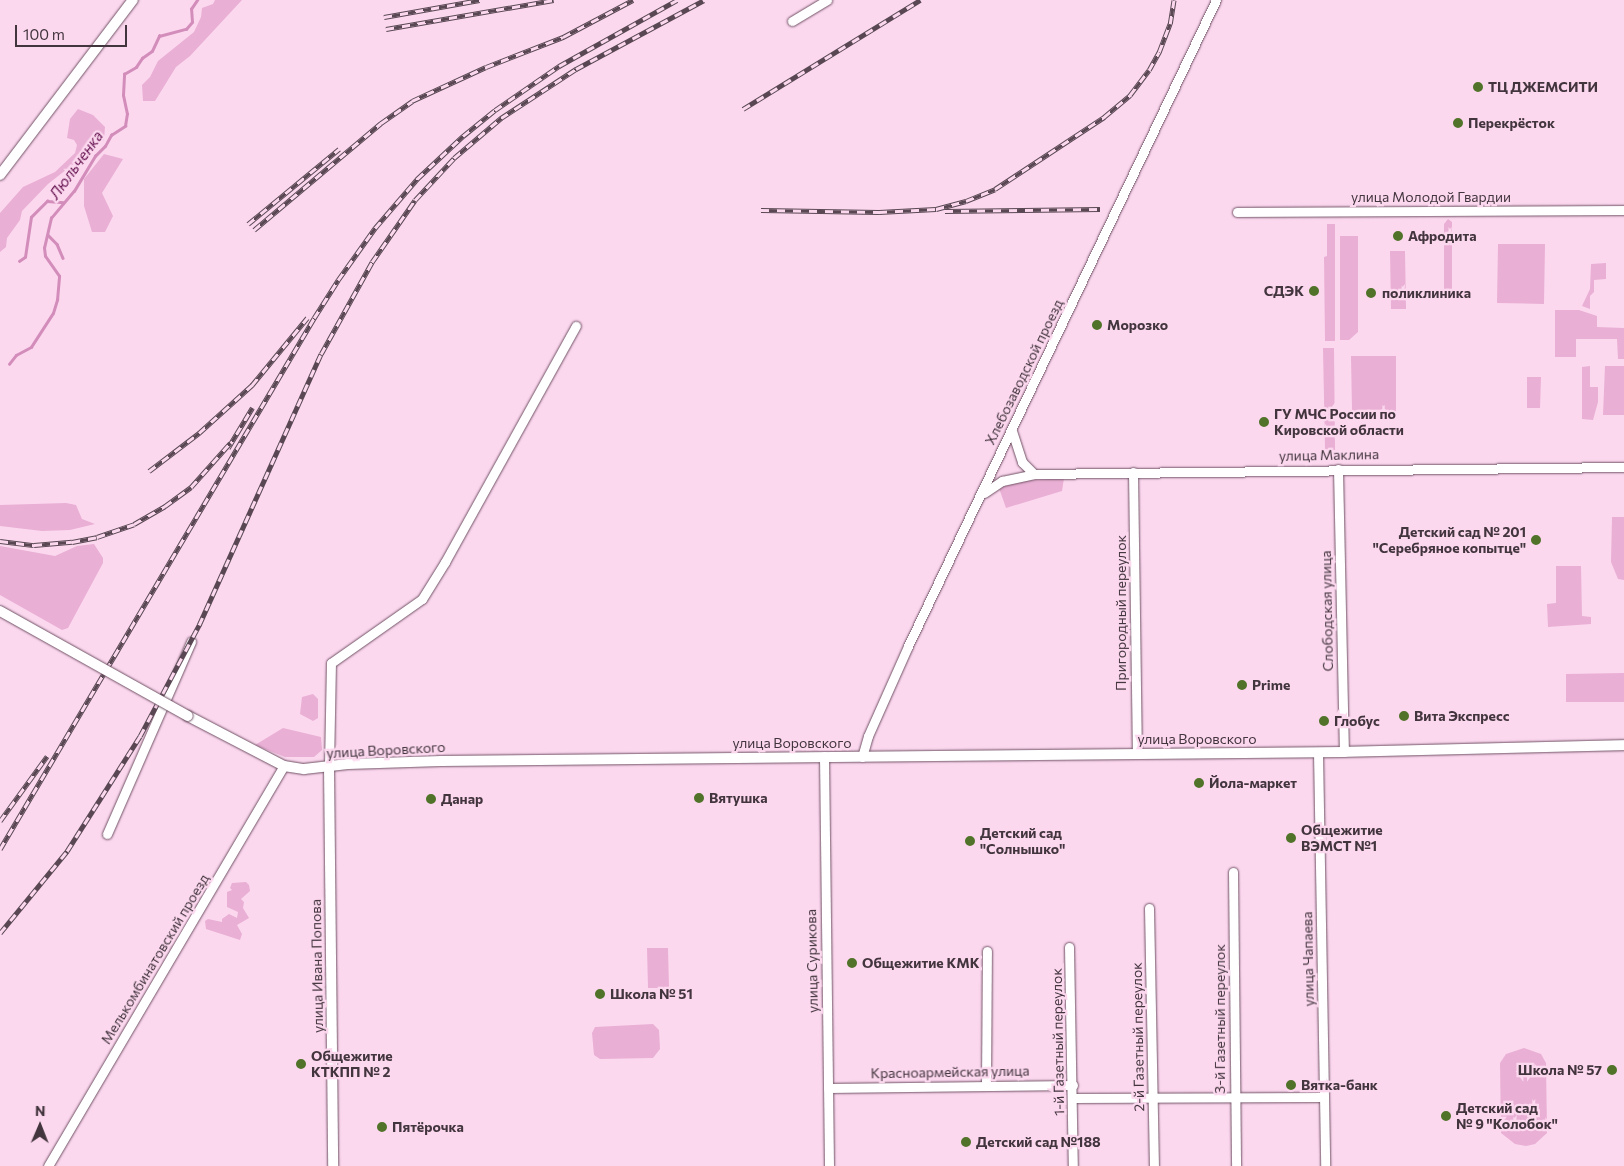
<!DOCTYPE html>
<html>
<head>
<meta charset="utf-8">
<style>
  body { margin:0 }
  #map { position:relative; width:1624px; height:1166px; overflow:hidden; background:#fcd8ef; font-family:Commissioner,sans-serif }
  div>[style] { position:absolute }
  [style*='--x'] { left:calc(var(--x)*1px); top:calc(var(--y)*1px); width:calc(var(--w)*1px); rotate:calc(var(--a)*1deg) }
  .green>* { inset:0; background:#e9afd5 }
  .stream>* { height:2.5px; margin:-1.25px; padding:0 1.25px; transform-origin:1.25px; border-radius:1.25px; background:#d38dbb }
  .roads { filter:drop-shadow(0 0 1px #705265) drop-shadow(0 0 1px #705265) }
  .minor>* { height:9px; margin:-4.5px; padding:0 4.5px; transform-origin:4.5px; border-radius:4.5px; background:#fff }
  .major>* { height:10px; margin:-5px; padding:0 5px; transform-origin:5px; border-radius:5px; background:#fff }
  .rail>* { height:4.5px; margin-top:-2.25px; transform-origin:0; background:repeating-linear-gradient(90deg,#fcd8ef 0 8px,#594853 0 16px); box-sizing:border-box; border-block:1px solid #594853 }
  .bridges { filter:drop-shadow(0 0 1px #705265) drop-shadow(0 0 1px #705265) }
  .major-bridge>* { height:10px; margin:-5px; padding:0 5px; transform-origin:5px; border-radius:5px; background:#fff }
  .dots>* { width:14px; height:14px; translate:-50% -50%; box-sizing:border-box; border:2px solid #fcd8ef; border-radius:50% }
  span { translate:-50% -50%; white-space:nowrap; text-align:center; line-height:1.15; -webkit-text-stroke:4.5px #fcd8ef; paint-order:stroke }
  .poi-label { font-size:14px; color:#43353e; font-weight:700 }
  .left { translate:0 -50%; text-align:left }
  .right { translate:-100% -50%; text-align:right }
  .street-label { font-size:14px; color:#43353e }
  .water-label { font-size:15px; color:#671552; font-style:italic }
  .north { position:absolute; left:15px; top:1101px; width:50px; height:50px; -webkit-text-stroke:4px #fcd8ef; paint-order:stroke; rotate:1deg; font-size:14px; font-weight:700; line-height:20px; text-align:center; color:#43353e }
  .north::after { content:''; display:block; margin:auto; width:18px; height:22px; background:#43353e; clip-path:polygon(50% 0,100% 100%,50% 72%,0 100%) }
  .scale { position:absolute; left:15px; top:25px; width:112px; height:22px; box-sizing:border-box; border:2px solid #43353e; border-top:0; padding-left:6px; font-size:15px; line-height:18px; white-space:nowrap; color:#43353e; -webkit-text-stroke:4px #fcd8ef; paint-order:stroke }
</style>
</head>
<body>
<div id="map">
  <div class="green">
    <div style="clip-path:polygon(215px 0,242px 0,190px 56px,176px 67px,155px 101px,143px 101px,142px 85px,150px 77px,158px 61px,194px 32px,201px 17px,202px 8px,213px 4px)"></div>
    <div style="clip-path:polygon(78px 109px,93px 115px,105px 127px,104px 140px,48px 184px,22px 211px,20px 220px,7px 238px,6px 247px,0 252px,0 213px,23px 187px,55px 172px,75px 153px,77px 145px,74px 140px,67px 138px,70px 119px)"></div>
    <div style="clip-path:polygon(104px 154px,123px 159px,102px 193px,113px 216px,105px 232px,92px 232px,84px 206px,84px 179px)"></div>
    <div style="clip-path:polygon(1448px 219px,1452px 222px,1452px 299px,1444px 299px,1444px 224px)"></div>
    <div style="clip-path:polygon(1327px 224px,1335px 224px,1335px 341px,1325px 341px,1324px 257px,1327px 256px)"></div>
    <div style="clip-path:polygon(1340px 236px,1358px 236px,1358px 332px,1349px 340px,1340px 340px)"></div>
    <div style="clip-path:polygon(1498px 244px,1545px 244px,1544px 304px,1497px 303px)"></div>
    <div style="clip-path:polygon(1390px 251px,1405px 251px,1406px 309px,1391px 309px)"></div>
    <div style="clip-path:polygon(1606px 263px,1606px 279px,1594px 280px,1594px 292px,1590px 296px,1590px 309px,1582px 306px,1590px 289px,1591px 264px)"></div>
    <div style="clip-path:polygon(1555px 310px,1579px 310px,1597px 316px,1597px 327px,1624px 328px,1624px 359px,1618px 359px,1617px 339px,1576px 339px,1576px 357px,1555px 357px)"></div>
    <div style="clip-path:polygon(1323px 348px,1334px 348px,1335px 450px,1325px 449px)"></div>
    <div style="clip-path:polygon(1351px 356px,1396px 356px,1396px 412px,1352px 411px)"></div>
    <div style="clip-path:polygon(1590px 366px,1590px 387px,1598px 387px,1598px 402px,1593px 420px,1582px 419px,1582px 367px)"></div>
    <div style="clip-path:polygon(1605px 366px,1624px 366px,1624px 415px,1603px 415px)"></div>
    <div style="clip-path:polygon(1527px 377px,1541px 377px,1540px 408px,1527px 408px)"></div>
    <div style="clip-path:polygon(1064px 478px,1062px 491px,1006px 508px,999px 488px,1020px 481px)"></div>
    <div style="clip-path:polygon(66px 503px,76px 505px,82px 519px,95px 524px,70px 530px,42px 531px,0 526px,0 505px)"></div>
    <div style="clip-path:polygon(1612px 517px,1624px 517px,1624px 580px,1618px 579px,1611px 562px)"></div>
    <div style="clip-path:polygon(94px 544px,103px 558px,103px 563px,68px 628px,62px 630px,0 595px,0 546px,55px 556px,77px 546px)"></div>
    <div style="clip-path:polygon(1556px 566px,1581px 566px,1582px 616px,1591px 617px,1591px 624px,1548px 627px,1547px 604px,1556px 603px)"></div>
    <div style="clip-path:polygon(1624px 673px,1624px 702px,1566px 702px,1566px 674px)"></div>
    <div style="clip-path:polygon(313px 694px,318px 699px,318px 718px,313px 721px,300px 714px,302px 697px)"></div>
    <div style="clip-path:polygon(283px 728px,321px 737px,322px 750px,314px 757px,285px 757px,255px 745px)"></div>
    <div style="clip-path:polygon(246px 882px,249px 885px,250px 891px,241px 899px,244px 902px,243px 908px,249px 918px,237px 925px,242px 934px,240px 940px,206px 929px,205px 921px,208px 919px,222px 922px,222px 919px,229px 914px,237px 918px,238px 912px,227px 907px,227px 892px,232px 890px,230px 888px,232px 883px)"></div>
    <div style="clip-path:polygon(647px 948px,668px 948px,669px 988px,648px 988px)"></div>
    <div style="clip-path:polygon(653px 1024px,659px 1030px,660px 1049px,653px 1058px,600px 1059px,594px 1055px,592px 1033px,595px 1027px)"></div>
    <div style="clip-path:polygon(1524px 1048px,1541px 1054px,1546px 1063px,1547px 1133px,1535px 1144px,1526px 1146px,1515px 1144px,1501px 1133px,1500px 1063px,1506px 1054px)"></div>
  </div>
  <div class="stream">
    <div style="--x:48;--y:235;--w:13;--a:45"></div>
    <div style="--x:57;--y:244;--w:15;--a:67"></div>
    <div style="--x:19;--y:261;--w:7;--a:-34"></div>
    <div style="--x:25;--y:257;--w:40;--a:-81.5"></div>
    <div style="--x:31;--y:217;--w:23;--a:-45"></div>
    <div style="--x:47;--y:201;--w:16;--a:4"></div>
    <div style="--x:9;--y:364;--w:11;--a:-52"></div>
    <div style="--x:16;--y:355;--w:17;--a:-28"></div>
    <div style="--x:31;--y:347;--w:40;--a:-57.1"></div>
    <div style="--x:53;--y:313;--w:14;--a:-73"></div>
    <div style="--x:57;--y:300;--w:24;--a:-85"></div>
    <div style="--x:59;--y:276;--w:24;--a:-125"></div>
    <div style="--x:45;--y:256;--w:8;--a:-97"></div>
    <div style="--x:44;--y:248;--w:31;--a:-77"></div>
    <div style="--x:51;--y:218;--w:35;--a:-50"></div>
    <div style="--x:74;--y:191;--w:41;--a:-59"></div>
    <div style="--x:95;--y:156;--w:14;--a:-45"></div>
    <div style="--x:105;--y:146;--w:13;--a:-61"></div>
    <div style="--x:111;--y:135;--w:17;--a:-33"></div>
    <div style="--x:125;--y:126;--w:12;--a:-81"></div>
    <div style="--x:127;--y:114;--w:19;--a:-102"></div>
    <div style="--x:123;--y:95;--w:21;--a:-87"></div>
    <div style="--x:124;--y:74;--w:14;--a:-30"></div>
    <div style="--x:136;--y:67;--w:11;--a:-56"></div>
    <div style="--x:142;--y:58;--w:12;--a:-35"></div>
    <div style="--x:152;--y:51;--w:17;--a:-65"></div>
    <div style="--x:159;--y:36;--w:28;--a:-15"></div>
    <div style="--x:186;--y:29;--w:9;--a:-49"></div>
    <div style="--x:192;--y:22;--w:13;--a:-94"></div>
    <div style="--x:191;--y:9;--w:11;--a:-56"></div>
  </div>
  <div class="roads">
    <div class="minor">
      <div style="--x:792;--y:21;--w:41;--a:-31"></div>
      <div style="--x:1237;--y:212;--w:387;--a:-0.3"></div>
      <div style="--x:1012;--y:431;--w:33;--a:72"></div>
      <div style="--x:1022;--y:462;--w:17;--a:45"></div>
      <div style="--x:1338;--y:469;--w:283;--a:88.8"></div>
      <div style="--x:1133;--y:472;--w:281;--a:89.2"></div>
      <div style="--x:984;--y:493;--w:22;--a:-34"></div>
      <div style="--x:1002;--y:481;--w:33;--a:-12"></div>
      <div style="--x:1034;--y:474;--w:590;--a:-0.68"></div>
      <div style="--x:1318;--y:752;--w:414;--a:89"></div>
      <div style="--x:824;--y:756;--w:410;--a:89.3"></div>
      <div style="--x:862;--y:757;--w:22;--a:-74"></div>
      <div style="--x:868;--y:736;--w:98;--a:-66"></div>
      <div style="--x:908;--y:646;--w:716;--a:-64.51"></div>
      <div style="--x:329;--y:766;--w:103;--a:-88.9"></div>
      <div style="--x:331;--y:663;--w:111;--a:-35.1"></div>
      <div style="--x:422;--y:599;--w:44;--a:-58.1"></div>
      <div style="--x:445;--y:562;--w:270;--a:-61"></div>
      <div style="--x:107;--y:834;--w:210;--a:-66.4"></div>
      <div style="--x:1233;--y:872;--w:294;--a:89.4"></div>
      <div style="--x:1149;--y:908;--w:258;--a:88.9"></div>
      <div style="--x:1069;--y:947;--w:219;--a:89"></div>
      <div style="--x:986;--y:1086;--w:135;--a:-89.6"></div>
      <div style="--x:828;--y:1088;--w:245;--a:-0.7"></div>
      <div style="--x:1073;--y:1098;--w:251;--a:-0.2"></div>
      <div style="--x:48;--y:1166;--w:464;--a:-59.5"></div>
    </div>
    <div class="major">
      <div style="--x:0;--y:175;--w:220;--a:-52.8"></div>
      <div style="--x:188;--y:716;--w:108;--a:27.5"></div>
      <div style="--x:284;--y:766;--w:20;--a:9"></div>
      <div style="--x:304;--y:769;--w:44;--a:-6.5"></div>
      <div style="--x:348;--y:764;--w:93;--a:-1.8"></div>
      <div style="--x:441;--y:761;--w:903;--a:-0.57"></div>
      <div style="--x:1344;--y:752;--w:280;--a:-1.4"></div>
      <div style="--x:329;--y:766;--w:400;--a:89.4"></div>
    </div>
  </div>
  <div class="rail">
    <div style="--x:384;--y:17;--w:97;--a:-10.1"></div>
    <div style="--x:386;--y:29;--w:170;--a:-9.8"></div>
    <div style="--x:743;--y:109;--w:208;--a:-31.6"></div>
    <div style="--x:761;--y:210;--w:118;--a:1"></div>
    <div style="--x:879;--y:212;--w:57;--a:-3"></div>
    <div style="--x:936;--y:209;--w:31;--a:-15"></div>
    <div style="--x:966;--y:201;--w:31;--a:-22"></div>
    <div style="--x:995;--y:189;--w:131;--a:-33.4"></div>
    <div style="--x:1104;--y:117;--w:34;--a:-40"></div>
    <div style="--x:1130;--y:95;--w:31;--a:-53"></div>
    <div style="--x:1149;--y:70;--w:21;--a:-61"></div>
    <div style="--x:1159;--y:52;--w:30;--a:-69"></div>
    <div style="--x:1170;--y:24;--w:24;--a:-81"></div>
    <div style="--x:945;--y:211;--w:155;--a:-0.7"></div>
    <div style="--x:248;--y:224;--w:118;--a:-39.5"></div>
    <div style="--x:254;--y:230;--w:166;--a:-40.1"></div>
    <div style="--x:381;--y:123;--w:38;--a:-35"></div>
    <div style="--x:412;--y:101;--w:81;--a:-24.7"></div>
    <div style="--x:486;--y:67;--w:83;--a:-21.3"></div>
    <div style="--x:563;--y:37;--w:79;--a:-27.9"></div>
    <div style="--x:228;--y:448;--w:47;--a:-59"></div>
    <div style="--x:149;--y:471;--w:63;--a:-37.2"></div>
    <div style="--x:199;--y:433;--w:72;--a:-42.2"></div>
    <div style="--x:252;--y:385;--w:87;--a:-50.6"></div>
    <div style="--x:0;--y:541;--w:34;--a:7"></div>
    <div style="--x:34;--y:545;--w:38;--a:-5"></div>
    <div style="--x:72;--y:542;--w:25;--a:-11"></div>
    <div style="--x:97;--y:537;--w:39;--a:-19"></div>
    <div style="--x:134;--y:524;--w:36;--a:-30"></div>
    <div style="--x:165;--y:506;--w:32;--a:-36"></div>
    <div style="--x:191;--y:487;--w:59;--a:-48.4"></div>
    <div style="--x:0;--y:821;--w:80;--a:-54.1"></div>
    <div style="--x:0;--y:849;--w:617;--a:-59.4"></div>
    <div style="--x:314;--y:318;--w:45;--a:-57.7"></div>
    <div style="--x:338;--y:280;--w:64;--a:-54.6"></div>
    <div style="--x:375;--y:228;--w:65;--a:-49.4"></div>
    <div style="--x:417;--y:179;--w:63;--a:-43.1"></div>
    <div style="--x:463;--y:136;--w:41;--a:-39.1"></div>
    <div style="--x:495;--y:110;--w:78;--a:-34.5"></div>
    <div style="--x:559;--y:66;--w:135;--a:-29.2"></div>
    <div style="--x:0;--y:933;--w:106;--a:-50.7"></div>
    <div style="--x:67;--y:851;--w:136;--a:-57.6"></div>
    <div style="--x:140;--y:736;--w:126;--a:-62"></div>
    <div style="--x:199;--y:625;--w:297;--a:-65.8"></div>
    <div style="--x:321;--y:354;--w:105;--a:-61"></div>
    <div style="--x:372;--y:262;--w:75;--a:-55.3"></div>
    <div style="--x:415;--y:200;--w:57;--a:-47.1"></div>
    <div style="--x:454;--y:158;--w:62;--a:-40.4"></div>
    <div style="--x:501;--y:118;--w:90;--a:-33.2"></div>
    <div style="--x:576;--y:69;--w:145;--a:-28.3"></div>
  </div>
  <div class="bridges">
    <div class="major-bridge">
      <div style="--x:0;--y:611;--w:215;--a:29.2"></div>
    </div>
  </div>
  <div class="dots">
    <div style="left:1478px;top:87px;background:#507229"></div>
    <div style="left:1458px;top:123px;background:#507229"></div>
    <div style="left:1398px;top:236px;background:#507229"></div>
    <div style="left:1314px;top:291px;background:#507229"></div>
    <div style="left:1371px;top:293px;background:#507229"></div>
    <div style="left:1097px;top:325px;background:#507229"></div>
    <div style="left:1264px;top:422px;background:#507229"></div>
    <div style="left:1536px;top:540px;background:#507229"></div>
    <div style="left:1242px;top:685px;background:#507229"></div>
    <div style="left:1404px;top:716px;background:#507229"></div>
    <div style="left:1324px;top:721px;background:#507229"></div>
    <div style="left:1199px;top:783px;background:#507229"></div>
    <div style="left:699px;top:798px;background:#507229"></div>
    <div style="left:431px;top:799px;background:#507229"></div>
    <div style="left:1291px;top:838px;background:#507229"></div>
    <div style="left:970px;top:841px;background:#507229"></div>
    <div style="left:852px;top:963px;background:#507229"></div>
    <div style="left:600px;top:994px;background:#507229"></div>
    <div style="left:301px;top:1064px;background:#507229"></div>
    <div style="left:1612px;top:1070px;background:#507229"></div>
    <div style="left:1291px;top:1085px;background:#507229"></div>
    <div style="left:1446px;top:1116px;background:#507229"></div>
    <div style="left:382px;top:1127px;background:#507229"></div>
    <div style="left:966px;top:1142px;background:#507229"></div>
  </div>
  <div class="poi-label">
    <span class="left" style="left:1488px;top:87px">ТЦ ДЖЕМСИТИ</span>
    <span class="left" style="left:1468px;top:123px">Перекрёсток</span>
    <span class="left" style="left:1408px;top:236px">Афродита</span>
    <span class="right" style="left:1304px;top:291px">СДЭК</span>
    <span class="left" style="left:1382px;top:293px">поликлиника</span>
    <span class="left" style="left:1107px;top:325px">Морозко</span>
    <span class="left" style="left:1274px;top:422px">ГУ МЧС России по<br>Кировской области</span>
    <span class="right" style="left:1526px;top:540px">Детский сад № 201<br>"Серебряное копытце"</span>
    <span class="left" style="left:1252px;top:685px">Prime</span>
    <span class="left" style="left:1414px;top:716px">Вита Экспресс</span>
    <span class="left" style="left:1334px;top:721px">Глобус</span>
    <span class="left" style="left:1209px;top:783px">Йола-маркет</span>
    <span class="left" style="left:709px;top:798px">Вятушка</span>
    <span class="left" style="left:441px;top:799px">Данар</span>
    <span class="left" style="left:1301px;top:838px">Общежитие<br>ВЭМСТ №1</span>
    <span class="left" style="left:980px;top:841px">Детский сад<br>"Солнышко"</span>
    <span class="left" style="left:862px;top:963px">Общежитие КМК</span>
    <span class="left" style="left:610px;top:994px">Школа № 51</span>
    <span class="left" style="left:311px;top:1064px">Общежитие<br>КТКПП № 2</span>
    <span class="right" style="left:1602px;top:1070px">Школа № 57</span>
    <span class="left" style="left:1301px;top:1085px">Вятка-банк</span>
    <span class="left" style="left:1456px;top:1116px">Детский сад<br>№ 9 "Колобок"</span>
    <span class="left" style="left:392px;top:1127px">Пятёрочка</span>
    <span class="left" style="left:976px;top:1142px">Детский сад №188</span>
  </div>
  <div class="street-label">
    <span style="left:1431px;top:197px">улица Молодой Гвардии</span>
    <span style="left:1024px;top:372px;rotate:-64deg">Хлебозаводской проезд</span>
    <span style="left:1329px;top:455px;rotate:-1deg">улица Маклина</span>
    <span style="left:1327px;top:611px;rotate:-91deg">Слободская улица</span>
    <span style="left:1121px;top:613px;rotate:-90deg">Пригородный переулок</span>
    <span style="left:1197px;top:739px">улица Воровского</span>
    <span style="left:792px;top:743px">улица Воровского</span>
    <span style="left:386px;top:750px;rotate:-3deg">улица Воровского</span>
    <span style="left:155px;top:959px;rotate:-59deg">Мелькомбинатовский проезд</span>
    <span style="left:1308px;top:959px;rotate:-91deg">улица Чапаева</span>
    <span style="left:812px;top:961px;rotate:-91deg">улица Сурикова</span>
    <span style="left:317px;top:966px;rotate:-91deg">улица Ивана Попова</span>
    <span style="left:1220px;top:1019px;rotate:-90deg">3-й Газетный переулок</span>
    <span style="left:1138px;top:1037px;rotate:-91deg">2-й Газетный переулок</span>
    <span style="left:1058px;top:1042px;rotate:-91deg">1-й Газетный переулок</span>
    <span style="left:950px;top:1072px;rotate:-1deg">Красноармейская улица</span>
  </div>
  <div class="water-label">
    <span style="left:76px;top:165px;rotate:-54deg">Люльченка</span>
  </div>
  <div class="north">N</div>
  <div class="scale">100 m</div>
</div>
</body>
</html>
